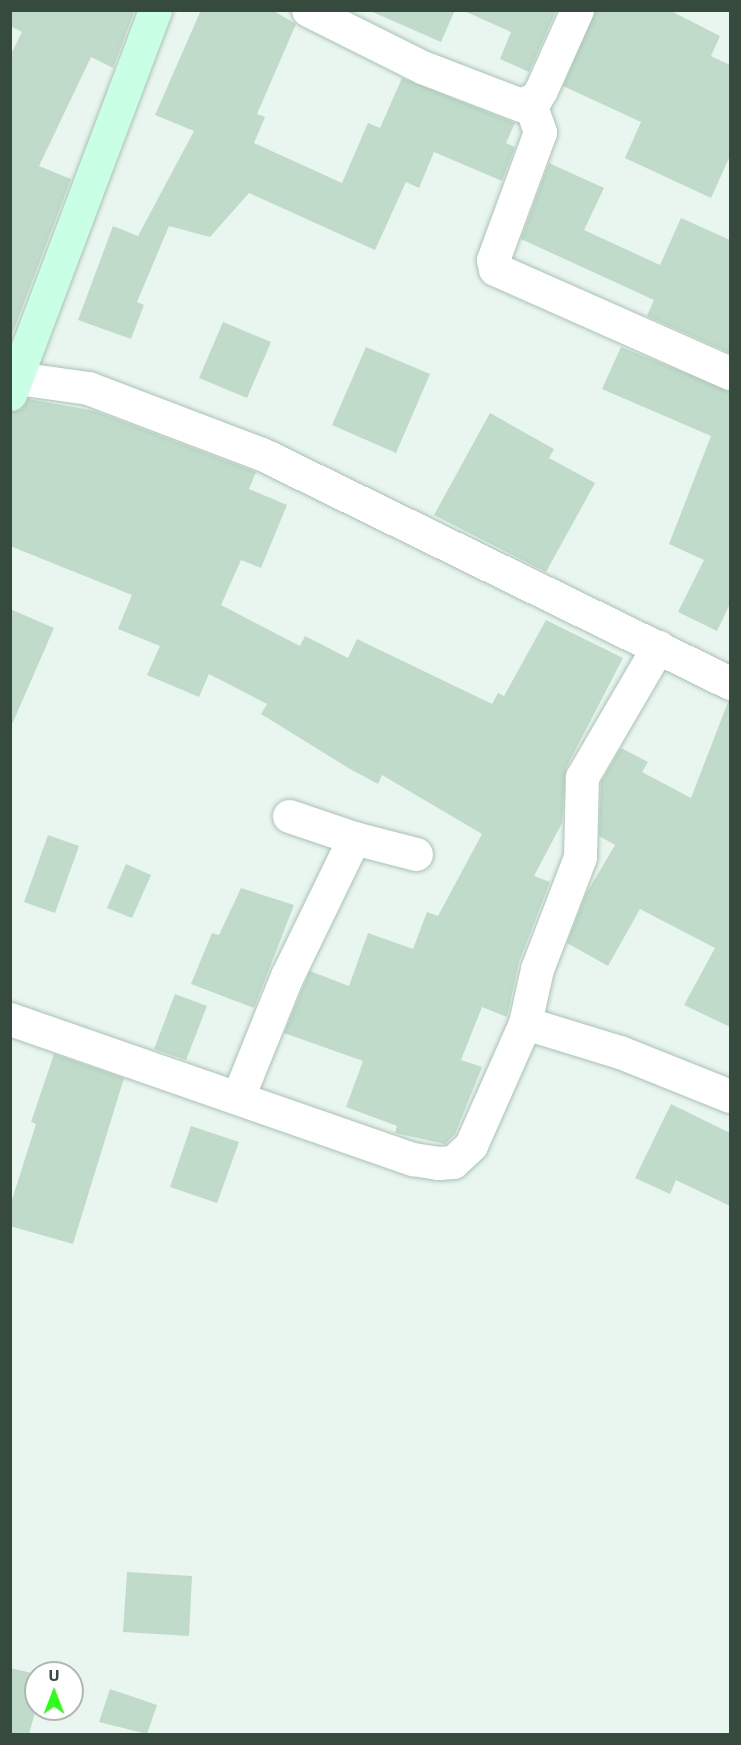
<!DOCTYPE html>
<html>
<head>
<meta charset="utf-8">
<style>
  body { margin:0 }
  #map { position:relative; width:741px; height:1745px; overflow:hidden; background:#e9f6ef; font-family:"Exo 2",sans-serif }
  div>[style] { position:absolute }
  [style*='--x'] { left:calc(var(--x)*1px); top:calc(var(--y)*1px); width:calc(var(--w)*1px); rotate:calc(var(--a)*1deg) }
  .building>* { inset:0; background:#c0dbca }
  .roads { filter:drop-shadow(0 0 2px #aac2b4) drop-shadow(0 0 2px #aac2b4) }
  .street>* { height:33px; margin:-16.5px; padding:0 16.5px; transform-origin:16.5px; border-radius:16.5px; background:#fff }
  .secondary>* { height:33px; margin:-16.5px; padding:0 16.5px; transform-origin:16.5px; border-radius:16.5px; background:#c9ffe5 }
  span { translate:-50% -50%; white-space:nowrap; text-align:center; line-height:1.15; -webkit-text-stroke:5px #fff; paint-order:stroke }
  .frame { position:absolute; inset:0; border:12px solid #364a3e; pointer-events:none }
  .north { position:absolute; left:24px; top:1661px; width:60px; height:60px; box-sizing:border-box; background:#fff; border:2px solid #afb7b2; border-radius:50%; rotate:0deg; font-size:16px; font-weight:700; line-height:24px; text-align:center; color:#364a3e }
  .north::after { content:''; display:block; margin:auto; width:21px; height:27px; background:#2bff16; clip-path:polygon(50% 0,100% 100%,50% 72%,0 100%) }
</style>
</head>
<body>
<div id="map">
  <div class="building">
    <div style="clip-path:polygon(10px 10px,135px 10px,113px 68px,91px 57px,39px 166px,71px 179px,10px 340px,10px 56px,22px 32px,10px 26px)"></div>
    <div style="clip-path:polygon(201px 10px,272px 10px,296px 24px,257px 114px,265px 117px,254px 143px,342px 183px,368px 123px,380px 128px,402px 78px,515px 123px,506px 143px,515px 147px,502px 181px,434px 152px,419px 188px,406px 182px,375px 250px,249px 193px,210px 237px,169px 226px,137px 302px,144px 305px,131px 339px,78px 320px,113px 226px,138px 236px,194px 131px,155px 115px)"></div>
    <div style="clip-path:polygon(368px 10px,455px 10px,441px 42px)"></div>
    <div style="clip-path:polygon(462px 10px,555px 10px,556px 11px,529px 72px,500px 59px,511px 32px)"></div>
    <div style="clip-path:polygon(595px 10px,669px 10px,720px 36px,711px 56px,730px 65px,730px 156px,711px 198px,625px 158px,641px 122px,563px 86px)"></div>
    <div style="clip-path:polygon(549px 163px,604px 188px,584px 230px,660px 265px,681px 218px,730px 240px,730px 353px,647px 316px,654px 300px,521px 239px)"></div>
    <div style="clip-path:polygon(223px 322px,271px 342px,247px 398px,199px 378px)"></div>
    <div style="clip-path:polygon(366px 347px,430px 374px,396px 453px,332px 425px)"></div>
    <div style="clip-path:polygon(621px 347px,730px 391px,730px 604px,717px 631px,678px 612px,704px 560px,669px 544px,711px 436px,602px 389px)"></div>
    <div style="clip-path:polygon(28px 399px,95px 411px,256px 472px,249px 489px,287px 505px,261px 568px,241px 560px,221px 605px,300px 646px,305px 636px,348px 658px,357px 639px,492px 704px,498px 693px,504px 696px,546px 620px,623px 658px,566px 768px,562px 823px,534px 876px,550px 882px,519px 962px,507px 1017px,482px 1007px,461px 1060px,482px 1067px,455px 1134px,445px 1144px,395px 1133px,397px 1126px,346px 1107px,363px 1061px,284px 1033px,310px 971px,349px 986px,368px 933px,413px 949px,427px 912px,438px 916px,482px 834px,382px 775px,378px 784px,350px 769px,261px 714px,267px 704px,209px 674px,199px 697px,147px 675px,160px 646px,118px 629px,132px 595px,10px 546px,10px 412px,21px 409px)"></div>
    <div style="clip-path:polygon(490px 413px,554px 449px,549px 458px,595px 483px,546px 572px,434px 515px)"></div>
    <div style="clip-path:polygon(10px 609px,54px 628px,10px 729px)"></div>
    <div style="clip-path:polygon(728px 702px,730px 702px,730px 1027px,684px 1005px,715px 948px,640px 909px,608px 966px,567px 943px,586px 894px,615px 845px,599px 836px,601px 782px,621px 748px,648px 762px,642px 772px,691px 798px)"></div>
    <div style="clip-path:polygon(48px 835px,79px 846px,55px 913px,24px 902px)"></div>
    <div style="clip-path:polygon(126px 864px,151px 875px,132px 918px,107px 908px)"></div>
    <div style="clip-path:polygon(241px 888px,294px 905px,254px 1008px,191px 984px,212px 933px,219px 935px)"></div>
    <div style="clip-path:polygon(175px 994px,207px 1006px,186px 1060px,154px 1049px)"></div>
    <div style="clip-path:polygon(54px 1054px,124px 1078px,73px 1244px,10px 1226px,10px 1206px,36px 1124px,31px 1122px)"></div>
    <div style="clip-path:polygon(671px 1104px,730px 1133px,730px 1206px,676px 1180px,670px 1194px,635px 1178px)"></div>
    <div style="clip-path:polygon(191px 1126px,239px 1142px,217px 1203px,170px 1187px)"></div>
    <div style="clip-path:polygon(127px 1572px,192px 1576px,189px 1636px,123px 1632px)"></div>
    <div style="clip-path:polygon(10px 1668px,36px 1674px,36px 1709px,29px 1734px,10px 1734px)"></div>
    <div style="clip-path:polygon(110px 1689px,157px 1705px,147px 1734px,99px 1722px)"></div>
  </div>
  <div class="roads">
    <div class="street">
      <div style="--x:308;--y:10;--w:127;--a:26.6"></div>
      <div style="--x:422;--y:67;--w:106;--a:21"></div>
      <div style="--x:521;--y:105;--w:17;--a:-25"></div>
      <div style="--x:536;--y:98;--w:9;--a:-58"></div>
      <div style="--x:541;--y:90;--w:88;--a:-65.8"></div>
      <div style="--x:530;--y:103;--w:31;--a:71"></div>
      <div style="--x:540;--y:132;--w:136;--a:110.2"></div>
      <div style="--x:493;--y:260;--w:9;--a:77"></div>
      <div style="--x:495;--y:269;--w:257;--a:23.9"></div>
      <div style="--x:10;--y:377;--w:79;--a:8"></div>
      <div style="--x:88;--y:388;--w:186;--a:20.8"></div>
      <div style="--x:262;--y:454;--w:521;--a:26.07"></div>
      <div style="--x:289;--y:816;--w:69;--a:18.7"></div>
      <div style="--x:10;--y:1019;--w:427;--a:19.2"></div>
      <div style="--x:413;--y:1159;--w:25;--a:9"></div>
      <div style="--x:438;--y:1163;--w:15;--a:-4"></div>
      <div style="--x:453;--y:1162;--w:25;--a:-43"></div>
      <div style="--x:471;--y:1145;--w:133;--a:-66.1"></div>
      <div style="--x:525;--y:1023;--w:99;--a:17"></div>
      <div style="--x:620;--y:1052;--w:118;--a:21.8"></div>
      <div style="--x:525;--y:1023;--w:55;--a:-77.5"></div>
      <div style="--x:537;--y:969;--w:120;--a:-69"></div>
      <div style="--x:580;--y:857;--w:80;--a:-88.6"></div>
      <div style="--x:582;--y:777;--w:151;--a:-59.7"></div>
      <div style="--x:238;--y:1097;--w:131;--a:-68"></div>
      <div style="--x:287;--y:976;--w:153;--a:-64.1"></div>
      <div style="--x:354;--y:838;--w:64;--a:14.5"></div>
    </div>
    <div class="secondary">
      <div style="--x:10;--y:394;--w:410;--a:-69.3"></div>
    </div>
  </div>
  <div class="frame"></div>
  <div class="north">U</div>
</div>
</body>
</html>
